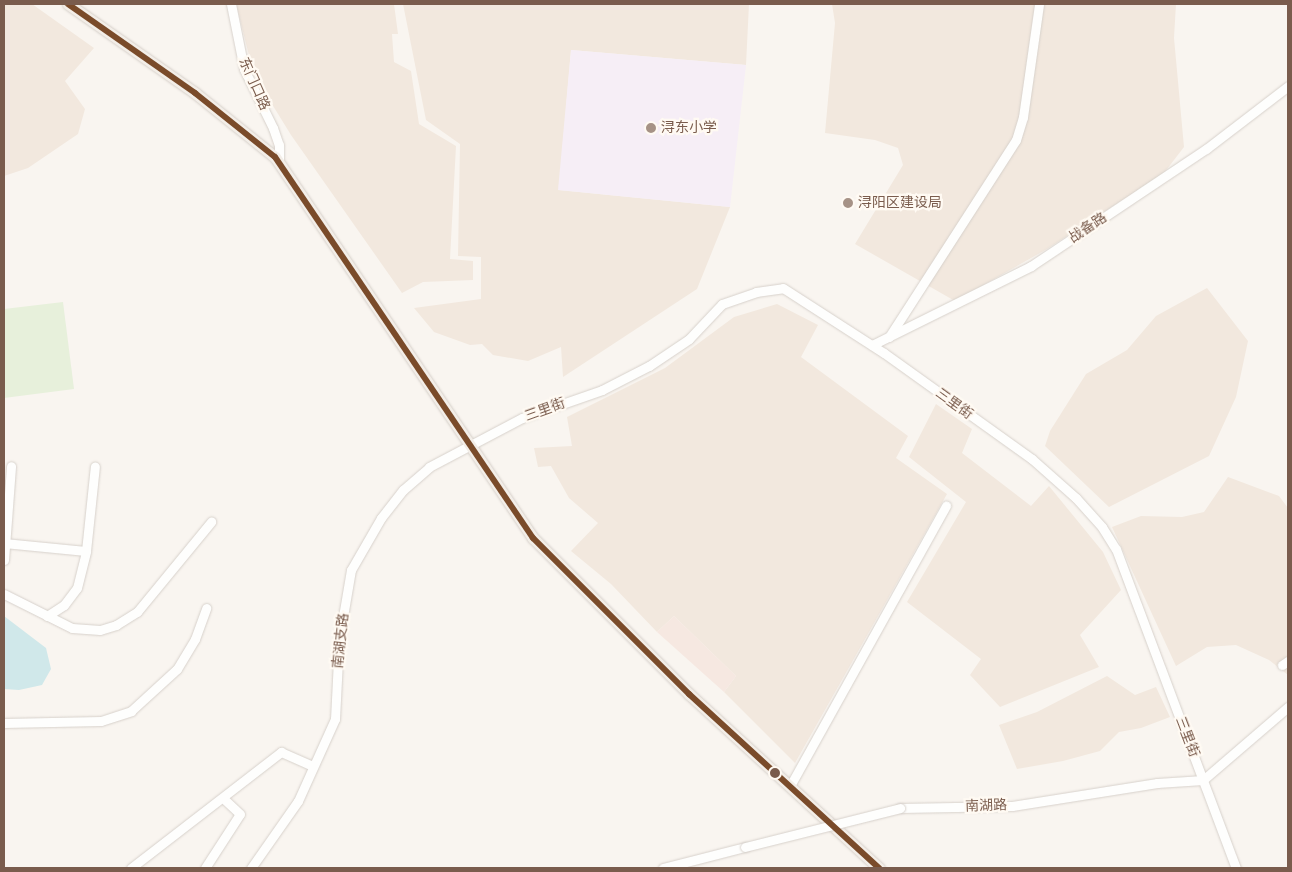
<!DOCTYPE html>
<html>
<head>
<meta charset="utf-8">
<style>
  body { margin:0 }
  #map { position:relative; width:1292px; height:872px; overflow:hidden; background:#f9f5f0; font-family:"Fira Sans Condensed","Noto Sans SC",sans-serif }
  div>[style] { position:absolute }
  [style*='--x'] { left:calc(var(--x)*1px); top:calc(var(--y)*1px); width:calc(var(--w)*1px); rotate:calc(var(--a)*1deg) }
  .residential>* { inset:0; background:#f2e8de }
  .commercial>* { inset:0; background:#f6e8e1 }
  .education>* { inset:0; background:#f6eef6 }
  .green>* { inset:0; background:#e7f0db }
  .water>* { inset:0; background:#d0e8ea }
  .roads { filter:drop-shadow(0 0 1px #d7d1cb) drop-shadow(0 0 1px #d7d1cb) }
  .minor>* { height:9px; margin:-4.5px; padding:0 4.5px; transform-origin:4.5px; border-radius:4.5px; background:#fefefd }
  .major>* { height:11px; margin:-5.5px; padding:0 5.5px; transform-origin:5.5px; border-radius:5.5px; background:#f3eee8 }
  .bridges { filter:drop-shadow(0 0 1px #d7d1cb) drop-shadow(0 0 1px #d7d1cb) }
  .minor-bridge>* { height:9px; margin:-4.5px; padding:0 4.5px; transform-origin:4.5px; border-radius:4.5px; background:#fefefd }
  .bus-1>* { height:6px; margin:-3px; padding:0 3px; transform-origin:3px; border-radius:3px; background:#7a4b2a }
  .dots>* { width:14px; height:14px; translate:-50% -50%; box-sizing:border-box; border:2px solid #fffaf3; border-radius:50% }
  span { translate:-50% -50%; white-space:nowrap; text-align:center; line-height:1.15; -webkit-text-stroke:4.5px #fffaf3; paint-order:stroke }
  .street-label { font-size:14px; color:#7a5c4d }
  .poi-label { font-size:14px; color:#7a5c4d }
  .left { translate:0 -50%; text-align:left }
  .frame { position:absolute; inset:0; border:5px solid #7a5c4d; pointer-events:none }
</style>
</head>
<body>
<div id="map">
  <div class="residential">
    <div style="clip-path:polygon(4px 4px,32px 4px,94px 48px,65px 81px,85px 109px,78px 134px,28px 168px,4px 176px)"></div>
    <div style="clip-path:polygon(236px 4px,394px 4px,398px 34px,392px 34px,394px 62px,411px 71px,419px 124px,456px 146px,450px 259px,473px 261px,473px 280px,423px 282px,402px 293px,291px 135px,254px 75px)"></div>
    <div style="clip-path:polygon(403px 4px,749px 4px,746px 65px,571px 50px,559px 190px,730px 207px,697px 289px,563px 377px,561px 347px,528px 361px,493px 355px,482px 344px,470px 345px,434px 332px,414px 308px,481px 299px,481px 257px,458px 256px,460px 144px,426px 120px)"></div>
    <div style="clip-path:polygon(832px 4px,1176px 4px,1174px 38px,1184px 147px,1164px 173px,1047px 249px,955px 301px,855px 244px,903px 165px,898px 148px,875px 140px,825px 133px,835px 23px)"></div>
    <div style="clip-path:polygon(1207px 288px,1248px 341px,1236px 397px,1209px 456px,1109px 507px,1045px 446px,1050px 431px,1086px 374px,1127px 350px,1156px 316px)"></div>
    <div style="clip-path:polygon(777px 304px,818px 325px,801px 357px,908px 436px,896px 458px,947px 494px,795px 763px,724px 692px,736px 676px,674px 616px,657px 632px,611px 584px,571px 551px,598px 523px,569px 498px,551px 466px,538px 467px,534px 448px,572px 446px,567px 417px,665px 368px,734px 317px)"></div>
    <div style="clip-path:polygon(936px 404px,972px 429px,962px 453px,1031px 506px,1049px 486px,1103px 552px,1121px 590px,1080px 635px,1099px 667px,1000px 707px,970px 675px,981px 659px,907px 602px,966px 502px,909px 457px)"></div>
    <div style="clip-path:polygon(1228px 477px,1279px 496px,1288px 508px,1288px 675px,1269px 660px,1236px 645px,1207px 647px,1176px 666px,1112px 527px,1141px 516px,1182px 517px,1204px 512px)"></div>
    <div style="clip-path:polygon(1107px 676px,1135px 695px,1156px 687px,1170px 717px,1141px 728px,1119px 732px,1100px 751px,1063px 761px,1017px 769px,999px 725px,1037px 712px)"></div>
  </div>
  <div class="commercial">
    <div style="clip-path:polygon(674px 616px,736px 676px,724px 692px,657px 632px)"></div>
  </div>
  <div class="education">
    <div style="clip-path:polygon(571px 50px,746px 65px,730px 207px,558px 190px)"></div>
  </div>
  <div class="green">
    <div style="clip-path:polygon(63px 302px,74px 389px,4px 398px,4px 309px)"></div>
  </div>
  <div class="water">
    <div style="clip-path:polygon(4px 616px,46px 648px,51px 669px,42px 685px,19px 690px,4px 689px)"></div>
  </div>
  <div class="roads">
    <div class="minor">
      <div style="--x:231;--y:4;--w:66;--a:78.7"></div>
      <div style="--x:244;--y:69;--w:66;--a:63.8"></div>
      <div style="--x:273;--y:128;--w:18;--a:71"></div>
      <div style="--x:279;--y:145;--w:18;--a:90"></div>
      <div style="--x:889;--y:337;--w:234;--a:-57.2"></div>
      <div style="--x:1016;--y:140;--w:24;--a:-73"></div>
      <div style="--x:1023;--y:117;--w:114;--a:-81.9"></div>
      <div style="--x:872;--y:345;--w:178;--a:-26.4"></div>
      <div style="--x:1031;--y:266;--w:211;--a:-33.8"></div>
      <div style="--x:1206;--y:149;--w:103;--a:-37.5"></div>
      <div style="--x:4;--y:543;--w:82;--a:5.6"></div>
      <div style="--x:4;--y:560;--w:94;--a:-85.7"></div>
      <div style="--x:4;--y:594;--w:76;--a:26.6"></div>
      <div style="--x:72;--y:628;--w:28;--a:4"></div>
      <div style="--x:100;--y:630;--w:17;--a:-17"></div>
      <div style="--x:116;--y:625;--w:25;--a:-32"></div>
      <div style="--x:137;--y:612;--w:117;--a:-50.6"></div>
      <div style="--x:47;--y:616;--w:20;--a:-33"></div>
      <div style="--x:64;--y:605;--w:21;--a:-53"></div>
      <div style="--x:77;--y:588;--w:38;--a:-76"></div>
      <div style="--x:86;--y:551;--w:85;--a:-84"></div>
      <div style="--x:1282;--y:665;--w:7;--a:-34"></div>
      <div style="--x:4;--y:723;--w:97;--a:-1.2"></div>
      <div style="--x:101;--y:721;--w:32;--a:-18"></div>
      <div style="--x:131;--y:711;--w:62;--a:-42.4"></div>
      <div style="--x:177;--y:669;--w:35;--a:-59"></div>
      <div style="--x:195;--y:639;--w:33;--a:-70"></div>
      <div style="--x:790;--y:786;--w:321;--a:-60.9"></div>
      <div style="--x:900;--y:808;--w:112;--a:-1"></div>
      <div style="--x:1012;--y:806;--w:147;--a:-9"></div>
      <div style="--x:1157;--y:783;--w:46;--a:-3.7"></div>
      <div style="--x:1203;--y:780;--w:112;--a:-40.7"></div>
      <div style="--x:131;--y:868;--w:190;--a:-37.7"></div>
      <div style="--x:281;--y:752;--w:35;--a:24"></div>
      <div style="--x:205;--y:868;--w:64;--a:-57.1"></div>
      <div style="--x:240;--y:814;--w:23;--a:-137"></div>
      <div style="--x:251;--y:868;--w:82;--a:-55"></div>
      <div style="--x:298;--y:801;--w:90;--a:-65.7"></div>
      <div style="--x:335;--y:719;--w:79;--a:-87.1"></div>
      <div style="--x:339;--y:640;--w:71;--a:-80.3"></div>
      <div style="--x:351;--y:570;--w:60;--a:-60"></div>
      <div style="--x:381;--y:518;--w:36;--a:-52"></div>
      <div style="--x:403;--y:490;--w:35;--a:-41"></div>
      <div style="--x:429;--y:467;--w:105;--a:-27.8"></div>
      <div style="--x:522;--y:418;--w:85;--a:-19.3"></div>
      <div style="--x:602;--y:390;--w:53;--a:-27.1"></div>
      <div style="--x:649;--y:366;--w:48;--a:-34"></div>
      <div style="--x:689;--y:339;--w:48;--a:-46.7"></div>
      <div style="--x:722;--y:304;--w:36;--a:-19"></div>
      <div style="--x:756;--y:292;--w:27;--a:-8"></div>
      <div style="--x:783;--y:288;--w:120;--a:32.8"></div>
      <div style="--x:884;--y:353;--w:182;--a:35.6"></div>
      <div style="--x:1032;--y:459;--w:59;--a:41.6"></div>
      <div style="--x:1076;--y:498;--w:39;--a:48"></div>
      <div style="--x:1102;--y:527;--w:26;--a:58"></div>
      <div style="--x:1116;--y:549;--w:341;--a:69.4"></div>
      <div style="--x:663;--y:868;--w:85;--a:-14.4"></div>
    </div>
    <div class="major">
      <div style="--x:68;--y:4;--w:155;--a:35"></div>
      <div style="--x:195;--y:93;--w:102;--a:38.7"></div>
      <div style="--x:275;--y:157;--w:460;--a:55.9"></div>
      <div style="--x:533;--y:538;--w:221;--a:45"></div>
      <div style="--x:689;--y:694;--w:258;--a:42.5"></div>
    </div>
  </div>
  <div class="bridges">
    <div class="minor-bridge">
      <div style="--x:745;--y:847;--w:160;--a:-14.1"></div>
    </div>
  </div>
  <div class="bus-1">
    <div style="--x:68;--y:4;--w:155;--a:35"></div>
    <div style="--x:195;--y:93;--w:102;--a:38.7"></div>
    <div style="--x:275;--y:157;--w:460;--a:55.9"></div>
    <div style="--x:533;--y:538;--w:221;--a:45"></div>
    <div style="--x:689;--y:694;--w:258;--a:42.5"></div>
  </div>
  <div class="dots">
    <div style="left:651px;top:128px;background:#a69286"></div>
    <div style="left:848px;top:203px;background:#a69286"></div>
    <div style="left:775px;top:773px;background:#7a5c4d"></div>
  </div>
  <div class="street-label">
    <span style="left:254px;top:84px;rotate:66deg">东门口路</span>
    <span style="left:1088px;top:228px;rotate:-34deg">战备路</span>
    <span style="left:954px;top:404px;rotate:36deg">三里街</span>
    <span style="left:545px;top:410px;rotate:-20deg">三里街</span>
    <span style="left:341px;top:641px;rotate:-84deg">南湖支路</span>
    <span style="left:1187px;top:737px;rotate:69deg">三里街</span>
    <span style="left:986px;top:806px;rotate:-2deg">南湖路</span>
  </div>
  <div class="poi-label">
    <span class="left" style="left:661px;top:128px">浔东小学</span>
    <span class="left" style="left:858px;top:203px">浔阳区建设局</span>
  </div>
  <div class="frame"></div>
</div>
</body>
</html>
